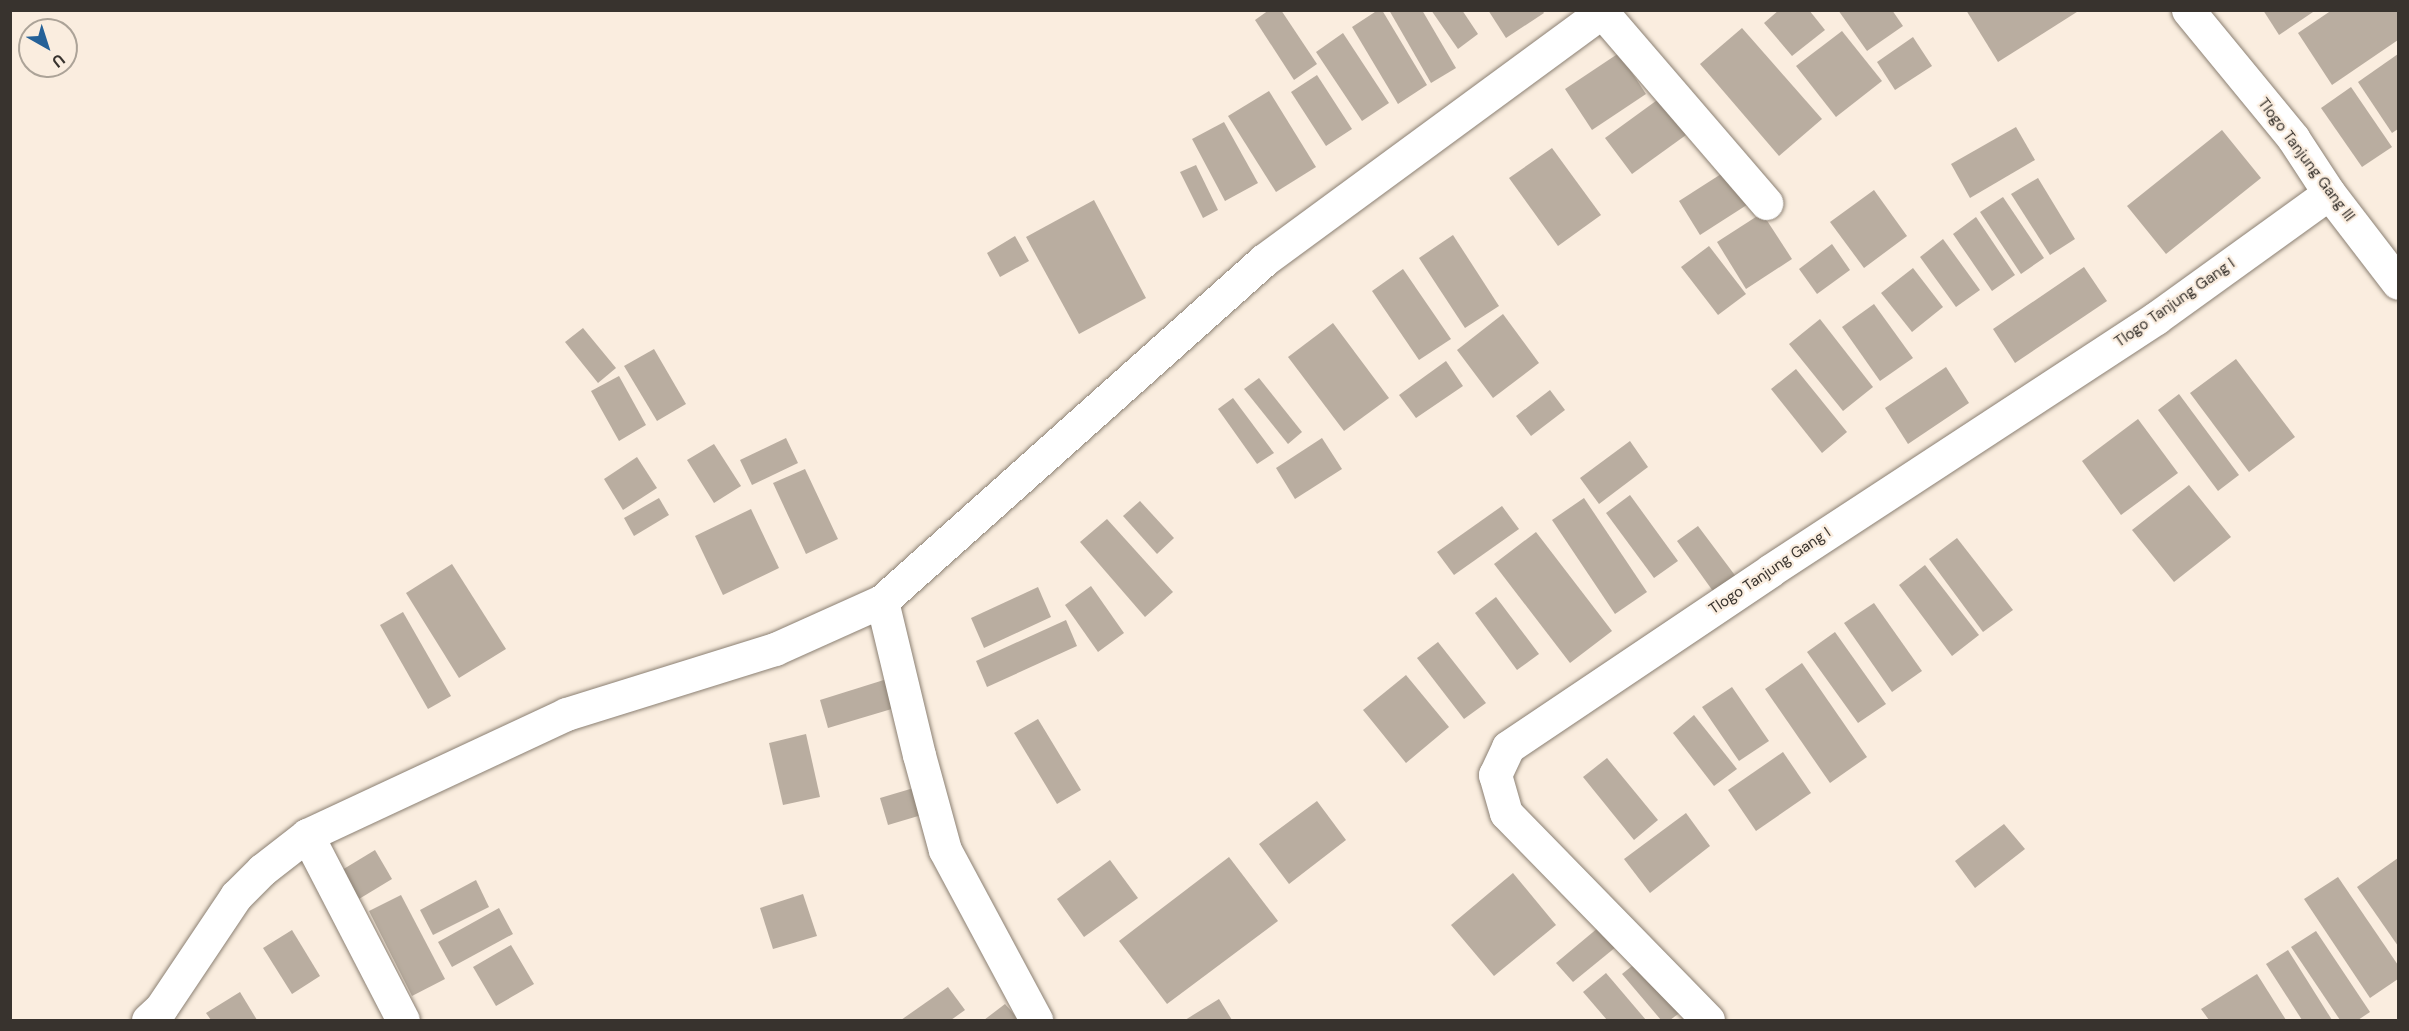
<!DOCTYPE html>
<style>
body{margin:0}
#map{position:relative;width:2409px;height:1031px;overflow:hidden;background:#faeddf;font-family:"DM Sans",sans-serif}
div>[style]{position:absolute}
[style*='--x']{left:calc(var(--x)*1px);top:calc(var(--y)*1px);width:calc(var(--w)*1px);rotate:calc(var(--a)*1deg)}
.building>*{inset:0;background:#b9ada0}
.roads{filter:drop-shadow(0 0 2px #8b8073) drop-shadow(0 0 2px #8b8073)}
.minor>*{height:33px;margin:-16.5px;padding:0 16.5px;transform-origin:16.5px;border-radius:16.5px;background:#fff}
span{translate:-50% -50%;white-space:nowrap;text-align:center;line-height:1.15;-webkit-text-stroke:4.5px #faeddf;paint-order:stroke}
.street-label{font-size:15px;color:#38332e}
.frame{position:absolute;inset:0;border:12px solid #38332e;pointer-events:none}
.north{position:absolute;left:18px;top:18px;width:60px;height:60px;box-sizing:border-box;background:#faeddf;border:2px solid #aca398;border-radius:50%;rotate:141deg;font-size:16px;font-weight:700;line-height:24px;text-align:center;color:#38332e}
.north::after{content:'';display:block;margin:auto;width:21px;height:27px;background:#256198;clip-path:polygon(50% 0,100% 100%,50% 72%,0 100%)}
</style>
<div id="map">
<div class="building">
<i style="clip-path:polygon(1269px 10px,1281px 10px,1317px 64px,1294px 80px,1255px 20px)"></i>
<i style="clip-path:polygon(1378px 10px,1382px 10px,1427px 85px,1398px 104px,1352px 27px)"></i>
<i style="clip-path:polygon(1389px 10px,1422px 10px,1456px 68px,1431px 83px)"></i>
<i style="clip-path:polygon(1431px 10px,1462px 10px,1478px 34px,1458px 49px)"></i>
<i style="clip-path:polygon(1488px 10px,1542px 10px,1544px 13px,1506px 38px)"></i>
<i style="clip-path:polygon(1779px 10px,1809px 10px,1825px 30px,1792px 56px,1764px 23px)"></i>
<i style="clip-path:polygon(1838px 10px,1892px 10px,1903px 26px,1867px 51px)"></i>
<i style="clip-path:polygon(1966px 10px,2080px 10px,1998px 62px)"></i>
<i style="clip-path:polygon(2263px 10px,2316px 10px,2279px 35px)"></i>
<i style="clip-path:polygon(2332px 10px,2398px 10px,2398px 40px,2332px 85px,2298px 33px)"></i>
<i style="clip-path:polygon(1742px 28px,1822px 119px,1779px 156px,1700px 64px)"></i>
<i style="clip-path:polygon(1842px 31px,1882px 81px,1836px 117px,1796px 66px)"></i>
<i style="clip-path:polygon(1343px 33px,1389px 103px,1362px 121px,1316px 52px)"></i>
<i style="clip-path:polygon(1913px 37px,1932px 66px,1895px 90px,1877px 62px)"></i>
<i style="clip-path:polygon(1619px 53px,1646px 94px,1592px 130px,1565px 89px)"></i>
<i style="clip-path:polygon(2398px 54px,2398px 129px,2392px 133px,2358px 82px)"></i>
<i style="clip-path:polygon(1317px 75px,1352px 129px,1326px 146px,1291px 92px)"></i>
<i style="clip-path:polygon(2351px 87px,2392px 147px,2362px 167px,2321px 108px)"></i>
<i style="clip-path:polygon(1269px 91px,1316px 167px,1276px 192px,1228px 116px)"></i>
<i style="clip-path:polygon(1660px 98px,1686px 135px,1632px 174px,1605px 138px)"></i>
<i style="clip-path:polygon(1224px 122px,1258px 183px,1225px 201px,1192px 139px)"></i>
<i style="clip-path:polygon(2016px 127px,2035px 160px,1970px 198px,1951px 164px)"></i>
<i style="clip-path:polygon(2222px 130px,2261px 178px,2166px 254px,2127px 206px)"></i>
<i style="clip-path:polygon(1552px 148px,1601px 215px,1558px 246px,1509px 178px)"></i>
<i style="clip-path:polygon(1196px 165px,1218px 210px,1203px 218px,1180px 172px)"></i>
<i style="clip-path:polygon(1732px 167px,1753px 201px,1700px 235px,1679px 201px)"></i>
<i style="clip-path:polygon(2038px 178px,2075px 239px,2050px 255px,2011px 194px)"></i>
<i style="clip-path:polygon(1874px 190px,1907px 236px,1864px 268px,1830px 222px)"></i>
<i style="clip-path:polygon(2003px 197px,2044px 258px,2021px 274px,1980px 212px)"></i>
<i style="clip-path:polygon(1094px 200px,1146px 298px,1079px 334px,1026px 237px)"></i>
<i style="clip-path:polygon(1762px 213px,1792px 259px,1746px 289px,1717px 242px)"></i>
<i style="clip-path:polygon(1976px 217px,2015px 275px,1992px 291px,1953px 234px)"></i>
<i style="clip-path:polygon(1453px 235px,1499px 306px,1465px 328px,1419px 258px)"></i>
<i style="clip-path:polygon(1015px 236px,1029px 261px,1000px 277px,987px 253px)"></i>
<i style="clip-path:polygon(1943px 239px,1980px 290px,1956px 307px,1920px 257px)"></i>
<i style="clip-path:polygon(1832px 244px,1850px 270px,1817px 294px,1799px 269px)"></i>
<i style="clip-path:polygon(1709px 246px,1746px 294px,1718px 315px,1681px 267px)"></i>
<i style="clip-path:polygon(2084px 267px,2107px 301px,2015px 363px,1993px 329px)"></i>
<i style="clip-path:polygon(1913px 268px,1943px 307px,1912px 332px,1881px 293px)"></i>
<i style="clip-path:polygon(1403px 269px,1451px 339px,1419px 360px,1372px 291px)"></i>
<i style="clip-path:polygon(1874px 304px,1913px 358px,1880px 381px,1842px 327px)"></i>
<i style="clip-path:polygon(1503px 314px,1539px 363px,1493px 398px,1457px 350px)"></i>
<i style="clip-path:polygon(1820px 319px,1873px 387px,1843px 411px,1789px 344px)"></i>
<i style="clip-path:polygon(1333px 323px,1389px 398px,1344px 431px,1288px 357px)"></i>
<i style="clip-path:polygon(583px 328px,616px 368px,598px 383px,565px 342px)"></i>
<i style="clip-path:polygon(654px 349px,686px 404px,657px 421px,624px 366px)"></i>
<i style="clip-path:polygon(2236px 359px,2295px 437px,2249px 472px,2190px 393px)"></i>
<i style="clip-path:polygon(1446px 361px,1463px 386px,1416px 418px,1399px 395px)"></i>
<i style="clip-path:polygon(1946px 367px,1969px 403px,1908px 444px,1885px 408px)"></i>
<i style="clip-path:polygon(1796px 369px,1847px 432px,1822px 453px,1771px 389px)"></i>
<i style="clip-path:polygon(619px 376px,646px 425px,619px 441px,591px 391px)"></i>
<i style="clip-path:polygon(1259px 378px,1302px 432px,1288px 444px,1244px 389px)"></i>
<i style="clip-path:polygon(1550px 390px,1565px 410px,1531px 436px,1516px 416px)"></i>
<i style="clip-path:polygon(2179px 394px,2239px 475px,2218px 491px,2158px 410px)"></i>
<i style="clip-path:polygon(1233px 398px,1274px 453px,1257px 464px,1218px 409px)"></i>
<i style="clip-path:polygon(2138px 419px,2178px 473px,2121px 515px,2082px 461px)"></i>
<i style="clip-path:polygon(786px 438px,798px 463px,752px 485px,740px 460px)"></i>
<i style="clip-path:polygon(1322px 438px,1342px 469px,1295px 499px,1276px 468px)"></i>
<i style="clip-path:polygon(1630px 441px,1648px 467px,1599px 504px,1580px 478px)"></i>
<i style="clip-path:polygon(714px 444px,741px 486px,714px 503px,687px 460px)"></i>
<i style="clip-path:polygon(637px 457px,657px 488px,623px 510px,604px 479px)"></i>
<i style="clip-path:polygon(805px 469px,838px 539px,806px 554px,773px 483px)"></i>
<i style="clip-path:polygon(2189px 485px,2231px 537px,2174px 582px,2132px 530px)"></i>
<i style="clip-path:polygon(1630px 495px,1678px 561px,1654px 578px,1606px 513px)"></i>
<i style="clip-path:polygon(659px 498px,669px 515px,634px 536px,624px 518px)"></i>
<i style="clip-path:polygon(1584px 498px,1647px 592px,1615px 614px,1552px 520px)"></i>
<i style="clip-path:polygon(1140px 501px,1174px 538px,1157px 554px,1123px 516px)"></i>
<i style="clip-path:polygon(1502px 506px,1519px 529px,1454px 575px,1437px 552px)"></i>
<i style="clip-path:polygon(751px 509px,779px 568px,723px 595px,695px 536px)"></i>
<i style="clip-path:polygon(1107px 519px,1173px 592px,1145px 617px,1080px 542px)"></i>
<i style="clip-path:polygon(1698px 526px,1737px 578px,1715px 594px,1677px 541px)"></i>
<i style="clip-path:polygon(1536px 532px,1612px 631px,1570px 663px,1494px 564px)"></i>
<i style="clip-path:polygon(1957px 538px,2013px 610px,1983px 632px,1929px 559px)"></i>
<i style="clip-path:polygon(452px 564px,506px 649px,459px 678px,406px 593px)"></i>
<i style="clip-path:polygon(1925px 565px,1979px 635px,1952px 656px,1899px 585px)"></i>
<i style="clip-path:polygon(1091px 586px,1124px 633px,1098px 652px,1065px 605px)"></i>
<i style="clip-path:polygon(1038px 587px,1051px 617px,984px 648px,971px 618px)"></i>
<i style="clip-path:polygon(1496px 597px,1539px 654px,1517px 670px,1475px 613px)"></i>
<i style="clip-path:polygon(1874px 603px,1922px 671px,1892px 692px,1844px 623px)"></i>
<i style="clip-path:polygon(403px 612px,451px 696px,428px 709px,380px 625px)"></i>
<i style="clip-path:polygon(1066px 620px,1077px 646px,987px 687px,976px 661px)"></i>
<i style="clip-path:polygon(1835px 632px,1886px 704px,1858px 723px,1807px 652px)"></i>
<i style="clip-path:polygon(1438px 642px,1486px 703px,1464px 719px,1417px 658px)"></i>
<i style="clip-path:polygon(1802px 663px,1867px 757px,1830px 783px,1765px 689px)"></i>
<i style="clip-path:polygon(1406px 675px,1449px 727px,1406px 763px,1363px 710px)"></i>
<i style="clip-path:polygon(887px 679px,895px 708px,828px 728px,820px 700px)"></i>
<i style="clip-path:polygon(1732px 687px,1769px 741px,1739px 761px,1702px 707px)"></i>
<i style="clip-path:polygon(1694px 715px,1737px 769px,1714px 786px,1673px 733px)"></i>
<i style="clip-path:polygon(1038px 719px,1081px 790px,1057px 804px,1014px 733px)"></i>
<i style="clip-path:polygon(806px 734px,820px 797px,783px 805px,769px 743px)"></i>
<i style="clip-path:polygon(1783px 752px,1811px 793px,1756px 831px,1728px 790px)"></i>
<i style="clip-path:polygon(1607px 758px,1658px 820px,1634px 840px,1583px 777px)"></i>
<i style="clip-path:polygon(917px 787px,925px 814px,888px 825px,880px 798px)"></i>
<i style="clip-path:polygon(1317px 801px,1346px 840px,1289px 884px,1259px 844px)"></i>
<i style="clip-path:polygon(1686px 813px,1710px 846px,1650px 893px,1624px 859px)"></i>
<i style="clip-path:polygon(2004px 824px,2025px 849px,1975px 888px,1955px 861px)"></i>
<i style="clip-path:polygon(375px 850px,392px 879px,359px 899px,342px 870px)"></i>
<i style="clip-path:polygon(1229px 857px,1278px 921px,1167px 1004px,1119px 941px)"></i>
<i style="clip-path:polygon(2398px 858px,2398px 946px,2357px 887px)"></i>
<i style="clip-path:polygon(1110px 860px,1138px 898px,1084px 937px,1057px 899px)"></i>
<i style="clip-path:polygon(1513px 873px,1556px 925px,1494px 976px,1451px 925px)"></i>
<i style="clip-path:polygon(2338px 877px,2398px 965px,2398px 979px,2370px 998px,2304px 899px)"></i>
<i style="clip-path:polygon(476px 880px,489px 907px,433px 935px,420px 910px)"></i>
<i style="clip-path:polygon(803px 894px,817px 936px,773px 949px,760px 908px)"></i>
<i style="clip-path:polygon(401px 895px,445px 979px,412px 996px,369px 911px)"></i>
<i style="clip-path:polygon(499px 908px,513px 934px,452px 967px,438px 942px)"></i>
<i style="clip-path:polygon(1605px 922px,1622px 942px,1573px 982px,1556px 963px)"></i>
<i style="clip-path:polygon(292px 930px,320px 976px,292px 994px,263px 948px)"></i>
<i style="clip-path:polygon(2316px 931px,2370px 1012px,2358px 1020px,2340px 1020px,2291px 947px)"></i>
<i style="clip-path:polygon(511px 945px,534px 984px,496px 1006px,473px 967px)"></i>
<i style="clip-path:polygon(2288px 950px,2332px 1020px,2302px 1020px,2266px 964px)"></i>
<i style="clip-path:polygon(1642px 958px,1685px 1009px,1670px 1020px,1661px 1020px,1622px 974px)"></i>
<i style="clip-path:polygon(1606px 973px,1646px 1020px,1607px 1020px,1583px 992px)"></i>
<i style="clip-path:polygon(2257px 974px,2286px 1020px,2209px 1020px,2201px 1009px)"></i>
<i style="clip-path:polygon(948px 987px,965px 1010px,951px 1020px,901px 1020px)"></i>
<i style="clip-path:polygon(240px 992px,257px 1020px,211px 1020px,206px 1013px)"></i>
<i style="clip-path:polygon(1219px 999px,1232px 1020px,1185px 1020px)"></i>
<i style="clip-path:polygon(1005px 1004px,1019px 1020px,984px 1020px)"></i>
</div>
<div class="roads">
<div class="minor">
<i style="--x:2188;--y:10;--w:166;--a:50.6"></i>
<i style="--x:2293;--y:138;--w:66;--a:56.8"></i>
<i style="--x:2329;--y:193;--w:113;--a:52.5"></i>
<i style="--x:1602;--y:12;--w:252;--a:49.3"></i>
<i style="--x:882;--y:601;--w:158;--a:76.5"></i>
<i style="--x:919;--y:755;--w:98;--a:74.7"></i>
<i style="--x:945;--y:850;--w:193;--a:61.8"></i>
<i style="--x:307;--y:835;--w:208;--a:62.6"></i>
<i style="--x:148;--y:1020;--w:18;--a:-43"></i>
<i style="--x:161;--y:1008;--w:135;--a:-56.2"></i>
<i style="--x:236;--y:896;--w:37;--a:-45"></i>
<i style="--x:262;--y:870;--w:57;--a:-37.9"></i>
<i style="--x:307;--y:835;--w:286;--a:-25"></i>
<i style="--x:566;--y:714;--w:219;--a:-17.3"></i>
<i style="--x:775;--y:649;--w:117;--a:-24.2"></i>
<i style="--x:882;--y:601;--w:512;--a:-41.75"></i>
<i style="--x:1264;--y:260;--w:422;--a:-36.3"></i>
<i style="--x:1708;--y:1020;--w:289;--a:-134.3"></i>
<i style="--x:1506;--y:813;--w:40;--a:-106"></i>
<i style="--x:1495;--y:775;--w:31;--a:-65"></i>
<i style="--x:1508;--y:747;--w:317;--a:-33.9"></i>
<i style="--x:1771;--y:570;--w:460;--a:-33.2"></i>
<i style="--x:2156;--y:318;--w:213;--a:-35.8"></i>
</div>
</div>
<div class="street-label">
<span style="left:2306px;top:160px;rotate:53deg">Tlogo Tanjung Gang III</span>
<span style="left:2175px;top:303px;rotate:-35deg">Tlogo Tanjung Gang I</span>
<span style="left:1770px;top:571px;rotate:-34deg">Tlogo Tanjung Gang I</span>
</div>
<div class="frame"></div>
<div class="north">U</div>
</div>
